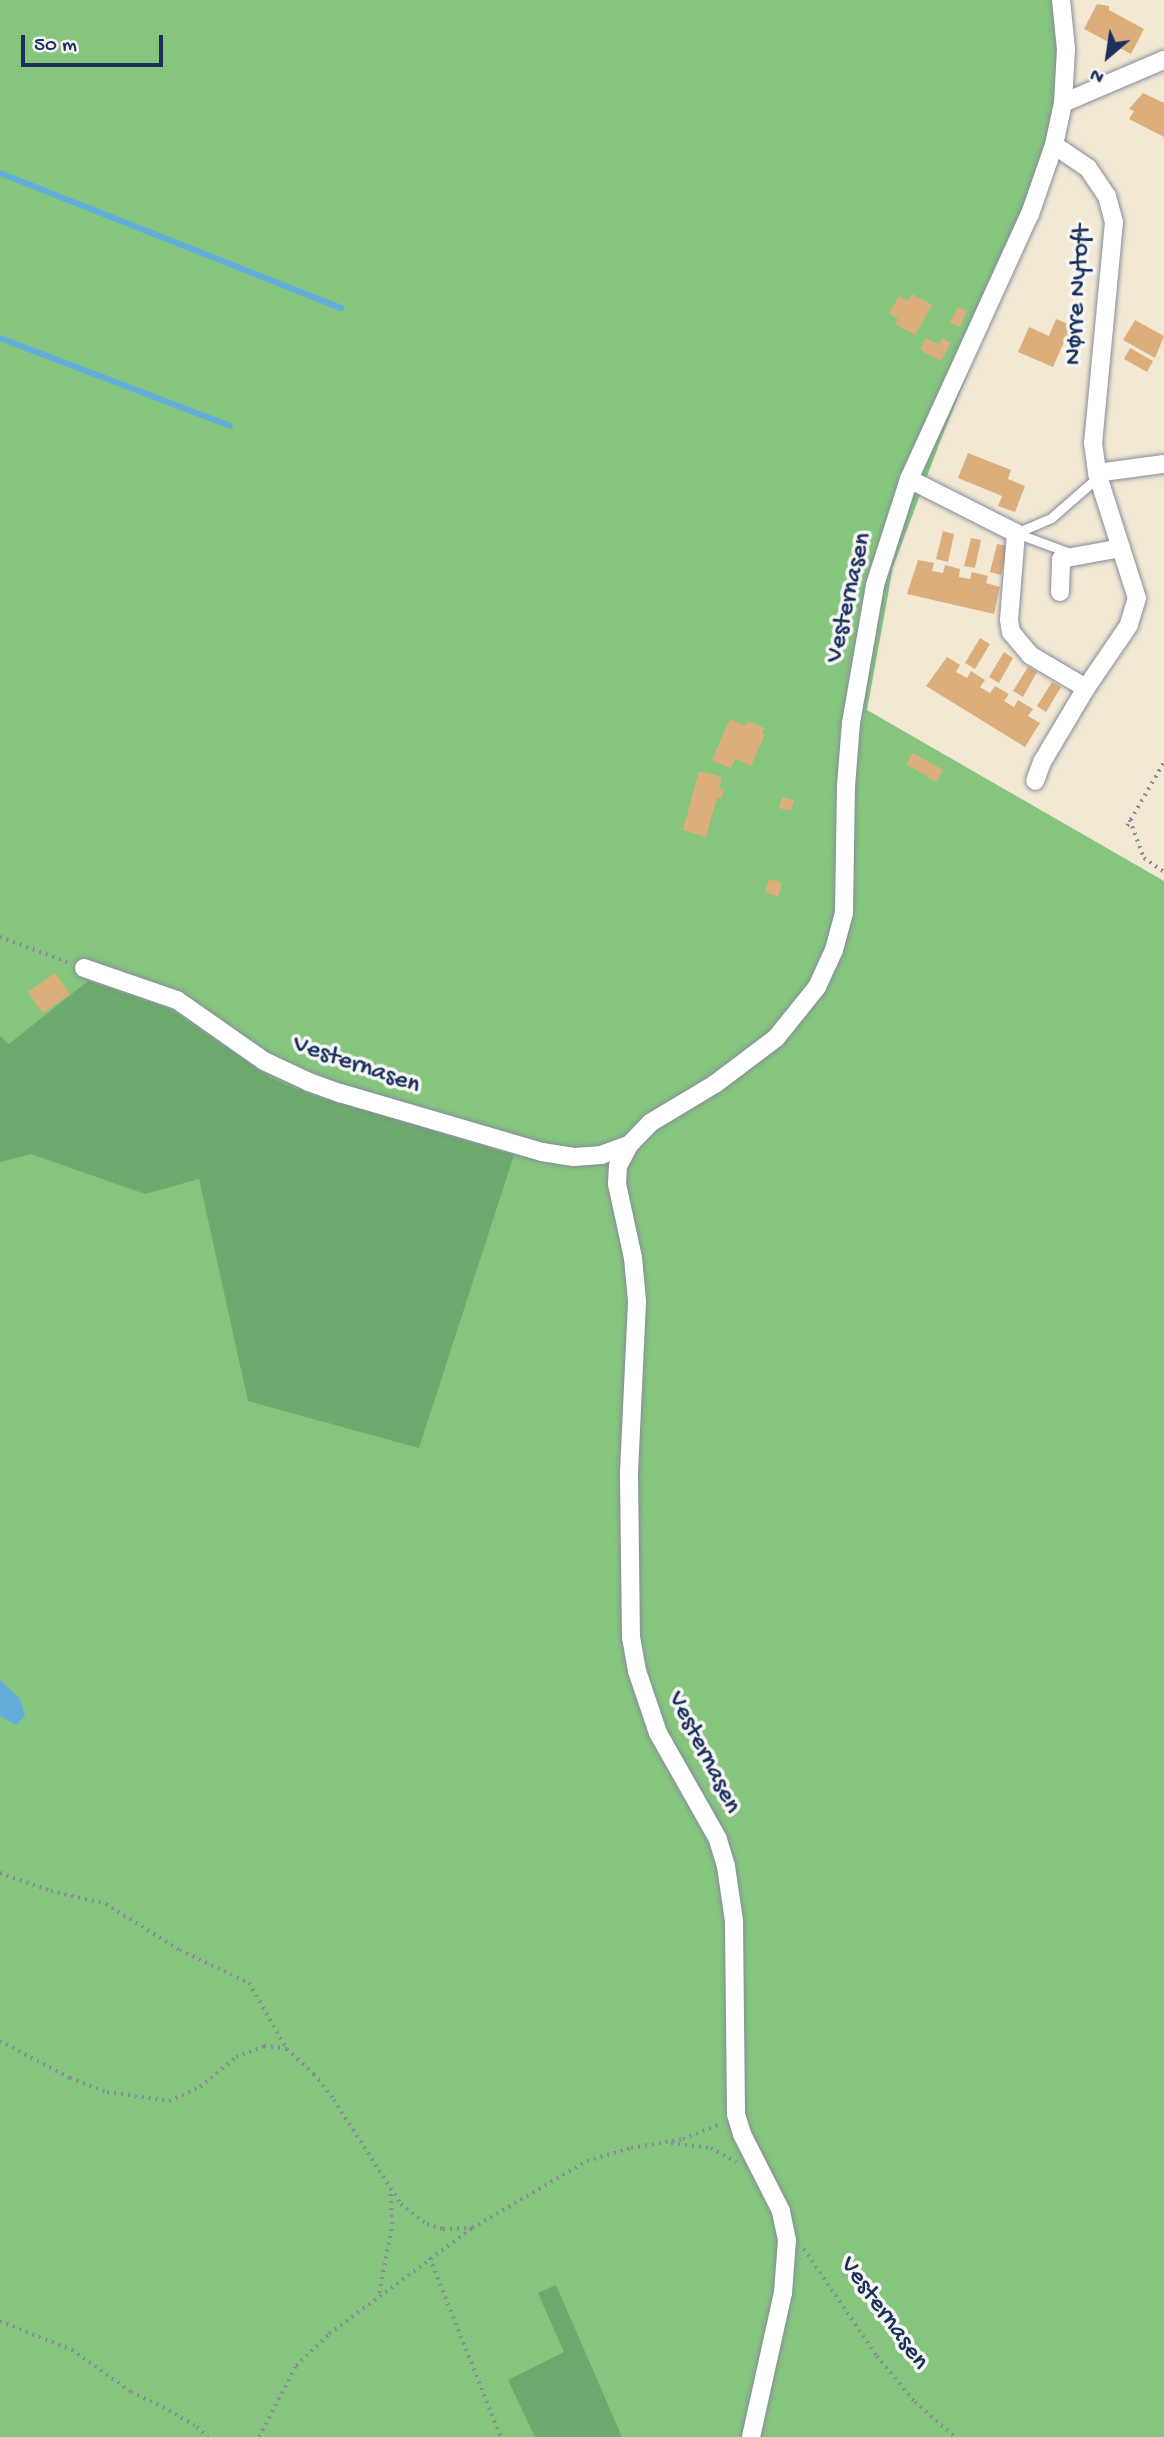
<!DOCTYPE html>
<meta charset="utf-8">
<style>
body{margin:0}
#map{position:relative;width:1164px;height:2437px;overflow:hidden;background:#f2e8d4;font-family:"Gochi Hand",sans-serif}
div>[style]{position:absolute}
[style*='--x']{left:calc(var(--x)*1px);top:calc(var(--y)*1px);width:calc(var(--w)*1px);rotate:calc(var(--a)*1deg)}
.green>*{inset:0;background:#85c57e}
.forest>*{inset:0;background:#6caa6d}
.water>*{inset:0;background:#62adda}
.stream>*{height:6px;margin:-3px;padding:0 3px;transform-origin:3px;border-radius:3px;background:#62adda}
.building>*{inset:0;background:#dcae7b}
.path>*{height:3.5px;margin-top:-1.75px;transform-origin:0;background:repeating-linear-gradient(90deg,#868c99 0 2px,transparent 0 7px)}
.roads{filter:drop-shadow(0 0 2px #868c99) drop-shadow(0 0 2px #868c99)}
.service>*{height:9px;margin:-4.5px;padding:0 4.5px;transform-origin:4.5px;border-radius:4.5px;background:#fff}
.minor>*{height:18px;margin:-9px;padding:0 9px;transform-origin:9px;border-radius:9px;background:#fff}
span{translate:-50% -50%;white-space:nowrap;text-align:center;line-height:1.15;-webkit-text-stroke:7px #f6f6f2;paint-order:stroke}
.street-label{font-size:26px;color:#1b2f5e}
.north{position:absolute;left:1073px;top:21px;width:70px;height:70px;-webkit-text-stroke:5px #f6f6f2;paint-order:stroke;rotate:209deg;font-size:19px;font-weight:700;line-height:28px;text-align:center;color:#1b2f5e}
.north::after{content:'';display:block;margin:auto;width:24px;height:32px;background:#1b2f5e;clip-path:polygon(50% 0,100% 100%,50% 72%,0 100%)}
.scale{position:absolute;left:21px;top:35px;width:142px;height:32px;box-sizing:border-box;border:4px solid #1b2f5e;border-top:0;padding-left:9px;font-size:21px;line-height:24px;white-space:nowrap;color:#1b2f5e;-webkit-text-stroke:5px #f6f6f2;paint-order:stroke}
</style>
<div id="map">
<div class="green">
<i style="clip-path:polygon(0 0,1065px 0,1064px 138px,941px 439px,893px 567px,867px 710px,1164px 881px,1164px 2437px,0 2437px)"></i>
</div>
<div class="forest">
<i style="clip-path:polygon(88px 981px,170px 1009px,271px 1078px,312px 1095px,514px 1155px,419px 1448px,248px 1401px,199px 1179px,145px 1194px,31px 1154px,0 1162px,0 1036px,9px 1044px)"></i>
<i style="clip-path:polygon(556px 2285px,622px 2437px,535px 2437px,508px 2380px,564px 2352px,538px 2293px)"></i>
</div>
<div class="water">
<i style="clip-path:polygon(0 1680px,20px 1699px,25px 1716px,16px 1725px,0 1716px)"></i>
</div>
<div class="stream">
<i style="--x:0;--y:173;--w:367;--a:21.6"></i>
<i style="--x:0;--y:338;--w:246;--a:20.9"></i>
</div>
<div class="building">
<i style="clip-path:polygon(1097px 4px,1109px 6px,1109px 10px,1144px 29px,1131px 54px,1084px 29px)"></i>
<i style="clip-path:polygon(1143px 93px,1164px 103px,1164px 137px,1129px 119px,1134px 111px,1129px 109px)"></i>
<i style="clip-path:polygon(912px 294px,932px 305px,915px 335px,895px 324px,898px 319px,889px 314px,899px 296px,908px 301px)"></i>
<i style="clip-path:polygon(958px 307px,967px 311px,960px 327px,950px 322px)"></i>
<i style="clip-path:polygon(1056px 319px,1081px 329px,1073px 346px,1064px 342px,1053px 367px,1018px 352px,1029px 327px,1049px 336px)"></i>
<i style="clip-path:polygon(1135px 320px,1164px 336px,1155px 358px,1123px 340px)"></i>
<i style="clip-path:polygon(926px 338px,939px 345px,942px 338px,951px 343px,941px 361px,920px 350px)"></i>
<i style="clip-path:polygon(1130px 348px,1153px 361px,1147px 372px,1124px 359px)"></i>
<i style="clip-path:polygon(968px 453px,1011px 470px,1008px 479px,1025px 486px,1015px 512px,998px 506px,1002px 496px,958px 478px)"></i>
<i style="clip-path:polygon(943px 531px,954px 534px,948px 562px,936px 559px)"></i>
<i style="clip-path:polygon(971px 538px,981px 540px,975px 568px,964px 566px)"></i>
<i style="clip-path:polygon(997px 544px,1008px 546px,1001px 575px,990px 572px)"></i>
<i style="clip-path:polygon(918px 560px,934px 563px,932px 571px,943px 573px,945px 565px,960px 569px,959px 577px,970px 579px,972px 572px,988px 576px,986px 583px,1000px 587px,994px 614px,907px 594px)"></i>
<i style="clip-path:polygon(980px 638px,990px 644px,975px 669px,965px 663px)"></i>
<i style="clip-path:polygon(1004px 652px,1013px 658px,999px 683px,989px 677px)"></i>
<i style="clip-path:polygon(947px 657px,960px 665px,956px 672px,967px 678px,971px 671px,985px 680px,980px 687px,990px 693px,995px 686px,1009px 694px,1004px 701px,1014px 707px,1018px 700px,1033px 709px,1028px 716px,1040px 723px,1025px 747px,926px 686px)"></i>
<i style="clip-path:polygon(1028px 667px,1037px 672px,1023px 697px,1013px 691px)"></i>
<i style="clip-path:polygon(1052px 682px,1061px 687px,1046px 712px,1037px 706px)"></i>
<i style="clip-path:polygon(730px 719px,746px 726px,748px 721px,764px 728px,762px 733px,765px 734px,751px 766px,735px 759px,731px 768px,712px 760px)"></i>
<i style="clip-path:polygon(913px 753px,943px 770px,936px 782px,906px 764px)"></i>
<i style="clip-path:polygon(699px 771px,722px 777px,719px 788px,724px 790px,721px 799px,717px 798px,706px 837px,683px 830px)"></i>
<i style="clip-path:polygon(782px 797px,794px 800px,791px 811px,779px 808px)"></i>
<i style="clip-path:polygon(769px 879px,782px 883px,778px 897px,765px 892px)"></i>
<i style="clip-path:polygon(55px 973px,70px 994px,43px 1013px,28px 992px)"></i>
</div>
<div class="path">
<i style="--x:1130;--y:820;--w:40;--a:69.8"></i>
<i style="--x:1144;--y:858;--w:24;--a:35"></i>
<i style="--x:1127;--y:826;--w:74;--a:-60"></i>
<i style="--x:0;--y:937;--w:72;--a:20.5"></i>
<i style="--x:0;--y:1873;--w:54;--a:19.4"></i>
<i style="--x:51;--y:1891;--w:57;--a:13.3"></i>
<i style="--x:106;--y:1904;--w:87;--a:31.9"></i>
<i style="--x:180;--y:1950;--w:76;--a:25.6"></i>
<i style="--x:249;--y:1983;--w:76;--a:60.1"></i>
<i style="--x:287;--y:2049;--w:37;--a:43"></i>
<i style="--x:314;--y:2074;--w:33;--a:52"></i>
<i style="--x:334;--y:2100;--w:124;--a:57.2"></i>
<i style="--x:401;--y:2204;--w:33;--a:38"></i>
<i style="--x:427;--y:2224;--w:17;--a:17"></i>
<i style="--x:443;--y:2229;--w:29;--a:-2"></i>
<i style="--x:0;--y:2041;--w:79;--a:27.9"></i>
<i style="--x:70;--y:2078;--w:40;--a:21"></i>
<i style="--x:107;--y:2092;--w:63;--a:8.3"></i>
<i style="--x:169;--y:2101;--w:34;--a:-24"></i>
<i style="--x:200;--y:2087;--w:47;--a:-39.8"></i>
<i style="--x:236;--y:2057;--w:30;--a:-21"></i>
<i style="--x:264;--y:2046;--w:23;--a:7"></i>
<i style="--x:671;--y:2143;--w:40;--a:7.1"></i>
<i style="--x:711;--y:2148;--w:29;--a:29"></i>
<i style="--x:804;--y:2249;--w:130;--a:55.7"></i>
<i style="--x:877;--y:2356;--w:60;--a:50.4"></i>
<i style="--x:915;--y:2402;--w:53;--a:41.2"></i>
<i style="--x:430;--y:2258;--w:193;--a:68.4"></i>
<i style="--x:379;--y:2293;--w:70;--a:-79.3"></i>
<i style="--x:392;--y:2224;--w:34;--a:-93"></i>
<i style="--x:0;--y:2321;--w:78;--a:21.9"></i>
<i style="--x:72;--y:2350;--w:72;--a:35.4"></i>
<i style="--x:131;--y:2392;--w:35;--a:25"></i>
<i style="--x:163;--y:2407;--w:39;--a:30"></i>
<i style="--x:197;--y:2427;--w:15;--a:42"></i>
<i style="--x:259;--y:2437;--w:80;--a:-62.5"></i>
<i style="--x:296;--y:2366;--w:46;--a:-44.1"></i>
<i style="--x:329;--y:2334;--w:178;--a:-36.5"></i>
<i style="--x:472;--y:2228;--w:133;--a:-30.2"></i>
<i style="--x:587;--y:2161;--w:46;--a:-16.5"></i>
<i style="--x:631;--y:2148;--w:53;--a:-9.8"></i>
<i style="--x:683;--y:2139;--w:42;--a:-22.3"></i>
</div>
<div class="roads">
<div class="service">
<i style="--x:1016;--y:533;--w:38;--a:-23"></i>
<i style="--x:1051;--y:518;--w:62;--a:-41.1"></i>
<i style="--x:1016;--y:533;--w:58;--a:20.3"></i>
</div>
<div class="minor">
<i style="--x:1063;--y:103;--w:110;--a:-23.1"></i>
<i style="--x:1054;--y:145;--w:41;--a:34.1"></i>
<i style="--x:1088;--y:168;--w:34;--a:56"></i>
<i style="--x:1107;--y:196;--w:27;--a:75"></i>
<i style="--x:1114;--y:222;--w:222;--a:95.4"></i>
<i style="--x:1093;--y:443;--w:30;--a:82"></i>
<i style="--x:1097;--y:473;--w:131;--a:72.3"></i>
<i style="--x:1137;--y:598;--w:28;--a:107"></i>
<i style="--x:1129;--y:625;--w:76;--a:124.3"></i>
<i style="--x:1097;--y:473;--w:68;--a:-7.7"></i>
<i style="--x:909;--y:479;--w:120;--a:26.8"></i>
<i style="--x:1016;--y:533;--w:87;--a:94.6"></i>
<i style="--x:1009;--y:620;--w:12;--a:81"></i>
<i style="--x:1011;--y:632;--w:30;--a:50"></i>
<i style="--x:1030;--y:655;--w:65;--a:30.5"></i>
<i style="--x:1086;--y:688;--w:86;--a:120.7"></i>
<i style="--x:1042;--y:762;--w:20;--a:110"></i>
<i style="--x:1060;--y:592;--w:33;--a:-88"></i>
<i style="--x:1061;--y:559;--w:61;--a:-10.4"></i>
<i style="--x:84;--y:968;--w:98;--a:19"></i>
<i style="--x:177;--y:1000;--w:106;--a:35"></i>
<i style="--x:264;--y:1061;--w:50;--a:25"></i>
<i style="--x:309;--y:1082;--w:33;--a:20"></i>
<i style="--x:340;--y:1093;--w:210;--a:16.3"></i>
<i style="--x:542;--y:1152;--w:32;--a:9"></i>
<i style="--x:574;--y:1157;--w:27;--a:-4"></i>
<i style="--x:601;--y:1155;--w:30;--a:-20"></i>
<i style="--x:751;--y:2437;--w:148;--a:-77.5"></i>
<i style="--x:783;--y:2293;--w:53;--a:-85.7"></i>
<i style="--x:787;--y:2240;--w:30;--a:-102"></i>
<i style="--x:781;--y:2211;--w:86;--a:-116.9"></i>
<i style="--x:742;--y:2134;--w:21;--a:-107"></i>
<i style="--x:736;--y:2114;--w:193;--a:-90.6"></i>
<i style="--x:734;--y:1921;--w:56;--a:-98.3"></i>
<i style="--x:726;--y:1866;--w:28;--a:-107"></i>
<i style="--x:718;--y:1839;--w:122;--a:-119.5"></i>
<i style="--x:658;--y:1733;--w:65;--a:-108.7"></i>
<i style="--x:637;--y:1671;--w:34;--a:-100"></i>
<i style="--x:631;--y:1638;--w:166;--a:-90.7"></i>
<i style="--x:629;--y:1472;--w:171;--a:-87.3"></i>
<i style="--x:637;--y:1301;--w:43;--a:-95.3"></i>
<i style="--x:633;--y:1258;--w:76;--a:-102.2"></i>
<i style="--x:617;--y:1184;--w:18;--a:-87"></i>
<i style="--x:618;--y:1166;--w:24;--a:-62"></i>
<i style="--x:629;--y:1145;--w:30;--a:-46"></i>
<i style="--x:650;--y:1123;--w:76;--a:-31"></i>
<i style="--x:715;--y:1084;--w:76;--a:-37"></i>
<i style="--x:776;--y:1038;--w:65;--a:-51.2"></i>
<i style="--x:817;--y:987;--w:41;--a:-65.3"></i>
<i style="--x:834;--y:950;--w:39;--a:-75"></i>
<i style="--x:844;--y:912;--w:126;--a:-89.1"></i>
<i style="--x:846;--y:786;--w:63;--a:-85.5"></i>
<i style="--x:851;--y:723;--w:140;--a:-80.1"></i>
<i style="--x:875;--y:585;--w:111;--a:-72.2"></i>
<i style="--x:909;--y:479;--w:291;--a:-65.5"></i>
<i style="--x:1030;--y:214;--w:73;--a:-70.8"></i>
<i style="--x:1054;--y:145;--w:43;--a:-77.9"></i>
<i style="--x:1063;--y:103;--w:54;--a:-86.8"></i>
<i style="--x:1066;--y:49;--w:49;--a:-95.8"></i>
</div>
</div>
<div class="street-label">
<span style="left:1079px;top:295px;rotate:-86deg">Nørre Nytoft</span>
<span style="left:850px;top:598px;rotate:-77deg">Vesternasen</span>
<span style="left:356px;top:1066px;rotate:19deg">Vesternasen</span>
<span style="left:703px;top:1753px;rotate:63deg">Vesternasen</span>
<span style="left:883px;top:2314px;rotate:54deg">Vesternasen</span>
</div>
<div class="north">N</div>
<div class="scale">50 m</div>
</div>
